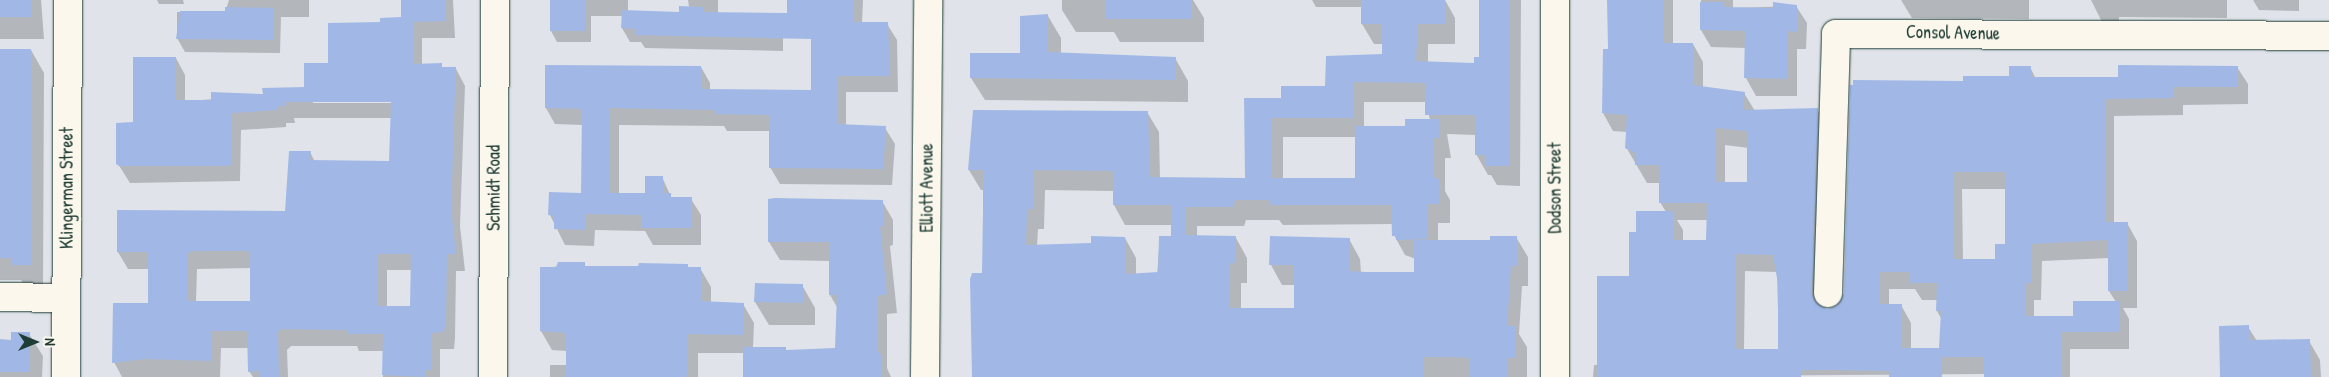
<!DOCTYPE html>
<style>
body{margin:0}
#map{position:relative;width:2329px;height:377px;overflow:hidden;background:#e0e4ea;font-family:"Patrick Hand",sans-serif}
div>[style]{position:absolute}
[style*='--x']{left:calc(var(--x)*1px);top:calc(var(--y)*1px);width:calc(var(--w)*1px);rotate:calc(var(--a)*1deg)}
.shadow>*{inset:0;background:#0003}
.building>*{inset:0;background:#a1b8e6}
.roads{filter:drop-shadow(0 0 1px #1f3d34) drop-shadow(0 0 1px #1f3d34)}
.minor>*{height:28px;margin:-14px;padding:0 14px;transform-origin:14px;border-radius:14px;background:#fbf7ec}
span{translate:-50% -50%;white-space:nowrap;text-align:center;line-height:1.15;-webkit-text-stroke:4.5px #fbf7ec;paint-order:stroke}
.street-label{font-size:18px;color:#1f3d34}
.north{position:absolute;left:10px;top:317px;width:50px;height:50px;-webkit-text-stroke:4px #fbf7ec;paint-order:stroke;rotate:90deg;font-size:14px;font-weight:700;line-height:20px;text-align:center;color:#1f3d34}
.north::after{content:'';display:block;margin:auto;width:18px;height:22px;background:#1f3d34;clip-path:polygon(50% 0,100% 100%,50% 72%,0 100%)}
</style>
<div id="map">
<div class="shadow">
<i style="clip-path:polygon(0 0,41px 0,44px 39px,0 39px)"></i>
<i style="clip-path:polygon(157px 0,183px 0,184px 4px,159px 4px)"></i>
<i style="clip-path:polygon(229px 0,309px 0,309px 17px,281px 17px,280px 53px,185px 52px,177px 38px,177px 12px,225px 13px)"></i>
<i style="clip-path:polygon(evenodd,402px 0,453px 0,455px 38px,422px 38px,422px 65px,456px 69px,465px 86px,460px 226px,465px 271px,456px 271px,455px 338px,454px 349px,440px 349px,440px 377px,383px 377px,384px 351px,359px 351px,357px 346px,291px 346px,287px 350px,288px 377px,253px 377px,249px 371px,249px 348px,221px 348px,220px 377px,122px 377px,114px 362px,149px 304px,149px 269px,128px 269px,118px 252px,118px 211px,286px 212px,310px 152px,315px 162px,390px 163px,392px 118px,294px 118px,295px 123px,286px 123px,286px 127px,241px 130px,240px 181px,130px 183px,118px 164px,134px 123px,176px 58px,185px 75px,185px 101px,264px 96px,305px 88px,381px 23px,403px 18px,402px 0,313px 100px,398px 101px,398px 103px,313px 103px,313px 100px,402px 0,252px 268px,252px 302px,196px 302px,197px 269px,252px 268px,402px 0,387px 270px,412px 270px,411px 307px,387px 307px,387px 270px)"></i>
<i style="clip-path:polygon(585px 0,628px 0,628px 12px,680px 13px,689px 7px,688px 0,718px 0,718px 14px,783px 28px,783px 51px,645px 48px,641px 42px,630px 42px,622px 28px,623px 16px,591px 16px,591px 42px,557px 42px,551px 31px)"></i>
<i style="clip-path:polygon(812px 0,863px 0,862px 23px,887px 24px,897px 40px,898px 92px,846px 92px,846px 126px,885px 128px,895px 144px,892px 185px,780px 184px,770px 167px,770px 131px,727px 131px,724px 126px,619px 125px,619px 194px,646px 194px,662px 177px,672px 199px,691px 199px,701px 215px,701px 245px,653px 245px,645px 231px,595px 230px,594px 246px,565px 245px,550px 215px,583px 195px,583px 125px,555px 124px,546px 108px,701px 67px,710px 83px,710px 91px,813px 92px)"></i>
<i style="clip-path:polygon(1062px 0,1193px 0,1204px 18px,1204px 42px,1120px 42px,1114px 32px,1076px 32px,1062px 10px)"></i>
<i style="clip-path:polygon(evenodd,1312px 0,1445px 0,1455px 18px,1455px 44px,1428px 44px,1428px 62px,1475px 64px,1480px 59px,1480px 0,1521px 0,1520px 186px,1497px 185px,1491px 175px,1488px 175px,1476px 154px,1476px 135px,1447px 134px,1451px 158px,1445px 158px,1445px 191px,1450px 200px,1450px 223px,1438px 223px,1438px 241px,1491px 241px,1516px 237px,1528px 257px,1528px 286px,1522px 286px,1519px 334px,1527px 347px,1527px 377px,973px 377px,983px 275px,984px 190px,981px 190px,969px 170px,1147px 112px,1159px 132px,1160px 179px,1247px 179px,1245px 99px,1282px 99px,1327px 88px,1383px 56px,1383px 44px,1374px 44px,1362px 24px,1362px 7px,1316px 7px,1312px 0,1364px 102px,1426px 102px,1430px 120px,1407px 127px,1364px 127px,1364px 102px,1312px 0,1283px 137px,1356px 137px,1356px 180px,1283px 179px,1283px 137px,1312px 0,1045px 190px,1114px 191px,1114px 205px,1125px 225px,1172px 225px,1172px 237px,1160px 237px,1157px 276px,1136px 276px,1136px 258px,1125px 238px,1092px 244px,1037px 246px,1038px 229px,1044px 229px,1045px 190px,1312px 0,1246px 220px,1279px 220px,1283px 225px,1393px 224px,1394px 235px,1405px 255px,1416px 259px,1416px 273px,1361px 273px,1360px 259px,1349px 239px,1271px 265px,1282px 285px,1295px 285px,1296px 309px,1241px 309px,1241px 283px,1247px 283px,1247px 258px,1236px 238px,1197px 236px,1197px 226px,1244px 226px,1246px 220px)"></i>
<i style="clip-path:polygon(evenodd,1608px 0,1673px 0,1673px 44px,1693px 44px,1703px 62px,1703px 88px,1744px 93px,1755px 111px,1817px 109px,1828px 127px,1822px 307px,1827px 310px,1837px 308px,1965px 82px,2010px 77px,2030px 67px,2036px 79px,2119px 78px,2237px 67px,2248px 84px,2248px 104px,2183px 105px,2183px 115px,2114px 116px,2114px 223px,2127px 223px,2137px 241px,2137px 308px,2123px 308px,2129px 319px,2129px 349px,2070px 349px,2070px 377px,1985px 377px,1985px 374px,1593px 377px,1594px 365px,1599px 365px,1630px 277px,1637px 234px,1666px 212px,1660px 202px,1660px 183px,1647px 183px,1626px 147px,1627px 132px,1613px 131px,1603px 113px,1609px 50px,1608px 0,1725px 145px,1749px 148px,1749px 183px,1725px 183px,1725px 145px,1608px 0,1962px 189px,2006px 189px,2006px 245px,1996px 260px,1963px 260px,1962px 189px,1608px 0,1677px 220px,1708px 220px,1708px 241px,1683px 241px,1683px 230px,1677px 220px,1608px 0,2109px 258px,2109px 291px,2116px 302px,2075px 317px,2034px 317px,2034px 300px,2041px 300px,2042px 261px,2109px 258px,1608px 0,1745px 271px,1777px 272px,1779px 350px,1744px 350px,1745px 271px,1608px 0,1889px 289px,1915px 289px,1922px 300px,1937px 300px,1937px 311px,1942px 320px,1940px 350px,1911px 350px,1911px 323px,1901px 305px,1889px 305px,1889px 289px)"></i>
<i style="clip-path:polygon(1701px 0,1733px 0,1733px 8px,1796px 6px,1807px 23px,1806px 49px,1797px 49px,1797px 96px,1756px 96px,1746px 78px,1746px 48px,1711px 47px,1701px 30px)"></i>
<i style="clip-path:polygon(1901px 0,2029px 0,2029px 19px,1912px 18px)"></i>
<i style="clip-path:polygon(2091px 0,2227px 0,2227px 18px,2119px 17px,2119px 22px,2102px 22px)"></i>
<i style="clip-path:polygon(2253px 0,2299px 0,2299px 11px,2259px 10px)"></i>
<i style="clip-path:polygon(1048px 16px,1061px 38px,1061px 54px,1175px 58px,1188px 81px,1188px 102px,985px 100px,971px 78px,1022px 54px)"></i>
<i style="clip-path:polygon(0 50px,31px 50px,44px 73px,43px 287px,25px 287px,21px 280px,0 280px)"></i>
<i style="clip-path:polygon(882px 201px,893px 220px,893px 245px,890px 246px,897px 313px,887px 314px,887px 368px,891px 377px,744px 377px,744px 353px,698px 353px,698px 377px,550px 377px,550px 365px,567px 365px,567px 351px,552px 350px,541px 331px,542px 268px,584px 264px,587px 268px,687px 265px,689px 268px,700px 268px,711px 287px,711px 303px,743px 304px,754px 323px,753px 348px,785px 348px,787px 352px,836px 349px,837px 307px,830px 295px,830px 261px,780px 260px,769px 242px)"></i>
<i style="clip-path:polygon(802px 285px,815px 308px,815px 325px,769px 325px,755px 302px)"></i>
<i style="clip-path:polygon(2248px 327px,2257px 341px,2309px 341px,2320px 360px,2321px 377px,2221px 377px)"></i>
<i style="clip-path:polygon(29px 334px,43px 356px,42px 377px,0 377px,0 341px,12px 341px)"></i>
</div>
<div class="building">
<i style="clip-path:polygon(0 0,32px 0,32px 17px,0 17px)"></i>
<i style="clip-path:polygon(evenodd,401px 0,446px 0,446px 21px,413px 22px,413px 64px,442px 63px,442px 67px,456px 67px,451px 208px,456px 254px,447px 254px,446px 320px,444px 332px,431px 333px,431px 370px,426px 370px,425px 377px,382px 375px,383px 334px,348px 334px,348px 330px,281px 329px,278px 332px,279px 377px,259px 377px,259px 371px,248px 372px,247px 331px,212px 331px,211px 361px,145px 359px,112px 363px,113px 303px,148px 303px,148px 252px,117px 252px,117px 210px,285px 211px,289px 151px,311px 151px,310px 160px,389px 161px,391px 102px,285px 102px,286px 106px,277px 106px,277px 110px,232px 113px,231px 165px,227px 166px,119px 166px,116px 164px,116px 123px,133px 122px,133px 57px,176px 57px,176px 100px,211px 100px,211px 92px,263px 94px,262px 88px,304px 87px,304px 63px,328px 63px,328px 23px,380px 22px,380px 18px,401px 17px,401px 0,194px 251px,250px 251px,250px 301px,187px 301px,188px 253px,194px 251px,401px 0,378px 254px,411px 254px,410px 306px,378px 306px,378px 254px)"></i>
<i style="clip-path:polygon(550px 0,586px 0,585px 31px,550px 31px)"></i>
<i style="clip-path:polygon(787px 0,854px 0,853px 22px,888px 22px,890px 76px,837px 76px,837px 124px,886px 126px,883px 169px,769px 168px,769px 115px,716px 114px,716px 110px,610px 108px,610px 193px,645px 193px,645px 176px,663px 176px,663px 193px,671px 193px,671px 197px,692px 197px,692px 228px,642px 228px,642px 215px,586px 214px,585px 230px,554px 229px,554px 216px,548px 215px,549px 192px,581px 193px,582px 109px,545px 108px,545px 65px,701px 66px,701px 89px,811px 90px,811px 39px,636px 35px,636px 29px,621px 28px,622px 10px,679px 12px,679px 6px,703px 7px,703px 12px,787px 13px)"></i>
<i style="clip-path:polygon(1105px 0,1191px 0,1191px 19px,1105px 19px)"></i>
<i style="clip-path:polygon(evenodd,1361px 0,1445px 0,1445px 24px,1418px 24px,1416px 61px,1474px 63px,1474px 57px,1479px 57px,1479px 0,1510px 0,1509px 166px,1485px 166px,1485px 155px,1475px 155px,1475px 115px,1425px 115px,1425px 83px,1353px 82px,1353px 118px,1272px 118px,1272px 178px,1355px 178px,1355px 126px,1405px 126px,1405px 119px,1439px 119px,1440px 138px,1434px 138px,1434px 177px,1439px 179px,1439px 204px,1427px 204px,1427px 239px,1396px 240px,1396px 236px,1392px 236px,1391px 205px,1270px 205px,1270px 200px,1235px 200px,1233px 207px,1186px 207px,1186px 235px,1236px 236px,1236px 263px,1230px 263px,1230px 308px,1294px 308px,1294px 265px,1269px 265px,1270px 236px,1350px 238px,1350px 271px,1366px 272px,1414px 272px,1414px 240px,1490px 240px,1490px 236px,1517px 236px,1517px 266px,1511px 266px,1507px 326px,1516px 326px,1516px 358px,1507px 358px,1508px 377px,1470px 377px,1469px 358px,1450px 357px,1423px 357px,1423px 377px,972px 377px,970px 279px,972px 273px,982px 273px,983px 209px,983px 170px,968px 170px,973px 110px,1148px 111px,1150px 177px,1245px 178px,1244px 98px,1281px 98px,1281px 86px,1325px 86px,1326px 56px,1382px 54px,1382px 24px,1361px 24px,1361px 0,1034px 170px,1113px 171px,1113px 205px,1171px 205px,1171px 236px,1159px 236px,1158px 272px,1125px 274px,1125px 237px,1091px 236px,1091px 243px,1026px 245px,1027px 209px,1033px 209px,1034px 170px)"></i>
<i style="clip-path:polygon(evenodd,1607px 0,1664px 0,1664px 43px,1693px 43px,1693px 85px,1745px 92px,1743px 110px,1818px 108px,1812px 293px,1815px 301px,1827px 309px,1836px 306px,1844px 293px,1850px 85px,1853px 85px,1853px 80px,1963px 81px,1963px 76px,2009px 76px,2009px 66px,2031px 66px,2031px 77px,2118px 77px,2118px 65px,2238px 66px,2238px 87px,2174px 87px,2174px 98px,2105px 99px,2105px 222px,2128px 222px,2127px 291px,2108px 291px,2108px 240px,2032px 244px,2032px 283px,2025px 283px,2025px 316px,2073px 316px,2073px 301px,2120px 301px,2120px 332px,2061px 332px,2061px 377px,1984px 377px,1984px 357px,1941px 357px,1942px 377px,1889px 377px,1889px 371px,1833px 370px,1801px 370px,1801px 377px,1597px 377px,1597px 276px,1629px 276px,1629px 232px,1636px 232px,1636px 211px,1673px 211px,1673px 240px,1706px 240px,1707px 203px,1659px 203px,1659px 165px,1635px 165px,1635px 153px,1625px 148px,1627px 115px,1602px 113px,1603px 49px,1608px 49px,1607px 0,1716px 128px,1747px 131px,1747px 182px,1716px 182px,1716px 128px,1607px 0,1953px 172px,2005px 172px,2005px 244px,1995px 244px,1995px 259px,1953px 259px,1953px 172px,1607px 0,1735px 254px,1773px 255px,1778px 284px,1778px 349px,1735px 349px,1735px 254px,1607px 0,1880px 272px,1910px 272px,1910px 283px,1937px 283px,1936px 311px,1941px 311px,1939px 348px,1902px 348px,1902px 304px,1879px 304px,1880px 272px)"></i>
<i style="clip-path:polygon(1700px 2px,1724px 2px,1724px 7px,1773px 8px,1773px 2px,1797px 5px,1797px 32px,1788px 31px,1787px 79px,1744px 78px,1745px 31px,1700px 30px)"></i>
<i style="clip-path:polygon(225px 7px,274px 8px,273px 40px,176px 39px,180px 11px,225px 11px)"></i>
<i style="clip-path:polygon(1048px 14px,1048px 52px,1176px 57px,1175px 80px,970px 78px,970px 53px,1020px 53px,1020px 16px)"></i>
<i style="clip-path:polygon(0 49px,31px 49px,31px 265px,11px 265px,11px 258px,0 258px)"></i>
<i style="clip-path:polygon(775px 198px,883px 200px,883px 226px,880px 227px,887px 294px,877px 296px,877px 351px,881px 355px,881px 377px,743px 377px,743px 347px,786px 347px,786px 350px,835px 348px,837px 295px,829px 295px,829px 242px,768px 242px,768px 199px)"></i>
<i style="clip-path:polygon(558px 262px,585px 262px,585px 266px,638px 266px,639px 263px,688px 264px,688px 267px,701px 267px,701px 301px,744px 303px,743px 335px,688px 334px,687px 375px,684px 377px,566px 377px,566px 333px,540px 331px,540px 267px,556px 267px)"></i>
<i style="clip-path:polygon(755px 283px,803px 284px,803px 303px,754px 302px)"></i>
<i style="clip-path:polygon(2249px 325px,2249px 340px,2310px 339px,2311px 377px,2220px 377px,2219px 326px)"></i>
<i style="clip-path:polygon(11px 332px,30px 332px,30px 372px,0 372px,0 339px,11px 340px)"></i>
</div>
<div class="roads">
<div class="minor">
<i style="--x:1555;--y:0;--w:377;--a:90"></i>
<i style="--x:1828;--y:293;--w:259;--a:-88.2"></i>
<i style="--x:1836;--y:34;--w:493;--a:0.2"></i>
<i style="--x:0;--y:297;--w:66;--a:0.9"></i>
<i style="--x:66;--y:377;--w:377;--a:-89.7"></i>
<i style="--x:493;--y:377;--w:377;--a:-89.7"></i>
<i style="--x:925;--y:377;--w:377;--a:-89.5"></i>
</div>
</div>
<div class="street-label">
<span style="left:1953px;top:33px;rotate:1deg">Consol Avenue</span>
<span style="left:67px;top:188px;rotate:-90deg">Klingerman Street</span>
<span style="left:494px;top:188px;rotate:-90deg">Schmidt Road</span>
<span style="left:927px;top:188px;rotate:-90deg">Elliott Avenue</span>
<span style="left:1555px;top:188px;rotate:-90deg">Dodson Street</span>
</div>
<div class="north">N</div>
</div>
